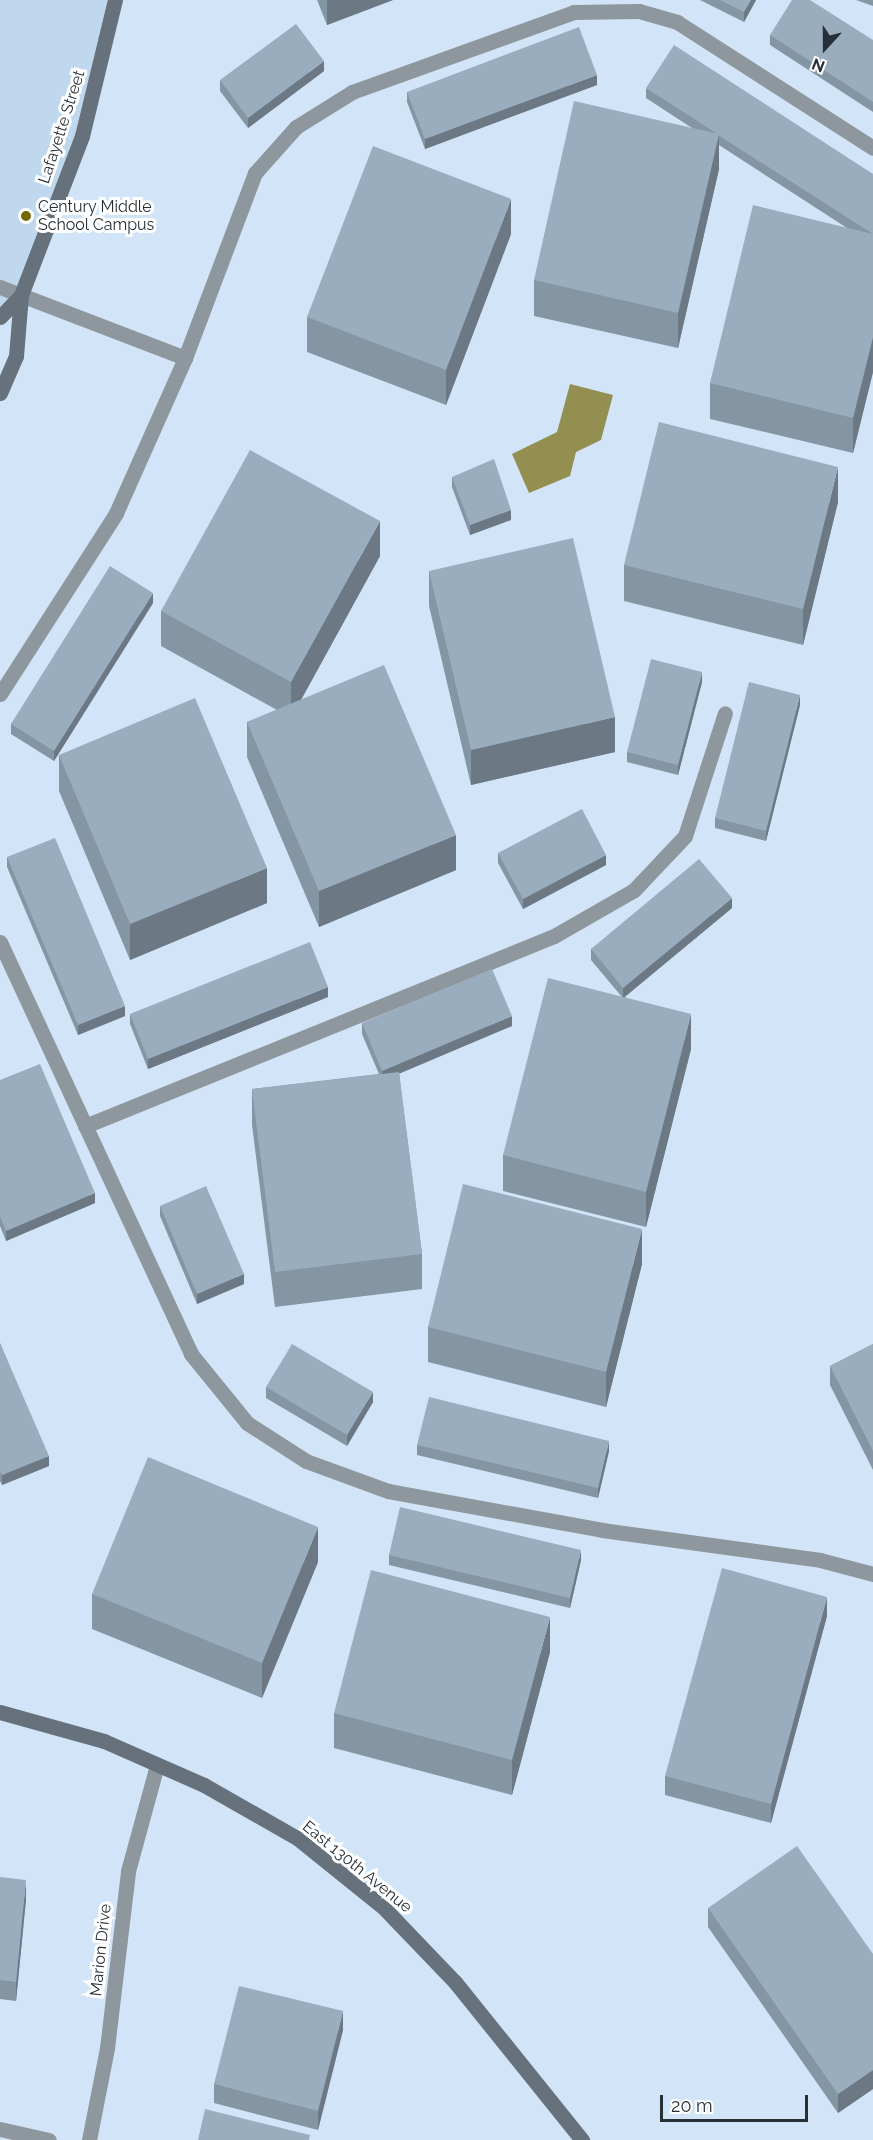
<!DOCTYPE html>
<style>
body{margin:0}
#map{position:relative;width:873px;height:2140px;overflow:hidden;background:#d2e5f8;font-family:Raleway,sans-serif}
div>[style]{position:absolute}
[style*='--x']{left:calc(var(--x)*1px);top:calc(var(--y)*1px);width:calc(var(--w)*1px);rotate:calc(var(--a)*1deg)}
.built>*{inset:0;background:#bfd8ee}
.water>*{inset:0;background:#938f50}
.lane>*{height:15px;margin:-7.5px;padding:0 7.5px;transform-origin:7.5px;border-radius:7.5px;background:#8e969e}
.street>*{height:15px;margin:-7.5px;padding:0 7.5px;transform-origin:7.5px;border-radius:7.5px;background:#8e969e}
.secondary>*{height:15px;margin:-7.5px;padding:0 7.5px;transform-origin:7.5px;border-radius:7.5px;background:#66717c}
.wall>*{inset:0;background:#8495a3}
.shaded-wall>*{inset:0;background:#6c7985}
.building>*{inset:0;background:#9aadbe}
.dots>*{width:16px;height:16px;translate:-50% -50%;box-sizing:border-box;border:3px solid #fff;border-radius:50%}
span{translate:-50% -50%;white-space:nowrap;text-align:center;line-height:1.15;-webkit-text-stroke:6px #fff;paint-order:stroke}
.street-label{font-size:16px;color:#282f36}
.poi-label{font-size:16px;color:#282f36}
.left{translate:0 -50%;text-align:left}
.north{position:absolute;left:795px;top:18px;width:60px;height:60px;-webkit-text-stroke:4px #fff;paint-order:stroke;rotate:201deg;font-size:16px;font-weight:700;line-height:24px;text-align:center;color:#282f36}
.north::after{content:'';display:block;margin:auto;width:21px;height:27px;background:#282f36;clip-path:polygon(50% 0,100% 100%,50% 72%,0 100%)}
.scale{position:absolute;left:660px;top:2095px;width:148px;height:27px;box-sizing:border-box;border:3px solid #282f36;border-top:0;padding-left:8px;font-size:18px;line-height:21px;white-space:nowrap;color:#282f36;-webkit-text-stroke:4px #fff;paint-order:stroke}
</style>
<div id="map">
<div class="built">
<i style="clip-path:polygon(0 0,115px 0,96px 88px,21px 295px,0 317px)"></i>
</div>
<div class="water">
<i style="clip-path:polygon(570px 384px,613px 395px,601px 440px,576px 452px,570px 476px,529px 493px,512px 454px,557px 432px)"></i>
</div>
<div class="lane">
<i style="--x:0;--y:287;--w:22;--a:21"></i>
</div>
<div class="street">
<i style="--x:21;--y:295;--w:176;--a:21"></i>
<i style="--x:0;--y:694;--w:215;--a:-57.3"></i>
<i style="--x:116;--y:513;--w:170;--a:-66"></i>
<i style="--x:185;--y:358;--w:198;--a:-69.3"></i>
<i style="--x:255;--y:173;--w:62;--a:-48.3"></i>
<i style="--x:296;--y:127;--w:66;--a:-32"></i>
<i style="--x:352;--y:92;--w:236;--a:-19.8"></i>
<i style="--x:574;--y:12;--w:65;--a:-0.9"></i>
<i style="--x:639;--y:11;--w:40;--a:16"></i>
<i style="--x:677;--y:22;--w:233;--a:32.7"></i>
<i style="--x:0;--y:942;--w:454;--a:65.1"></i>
<i style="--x:191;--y:1354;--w:89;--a:50.9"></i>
<i style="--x:247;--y:1423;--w:70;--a:32.8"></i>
<i style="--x:306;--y:1461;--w:87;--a:20.1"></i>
<i style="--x:388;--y:1491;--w:218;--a:10.3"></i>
<i style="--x:602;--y:1530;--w:220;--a:7.8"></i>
<i style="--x:820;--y:1560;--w:55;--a:14.8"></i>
<i style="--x:85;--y:1126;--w:506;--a:-22.05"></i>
<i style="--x:554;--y:936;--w:92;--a:-29.9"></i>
<i style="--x:634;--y:890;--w:74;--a:-46.6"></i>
<i style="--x:685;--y:836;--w:129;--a:-72"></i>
<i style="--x:0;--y:2129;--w:50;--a:12.7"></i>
<i style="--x:89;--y:2140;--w:94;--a:-78.9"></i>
<i style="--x:107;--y:2048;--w:178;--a:-83.2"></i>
<i style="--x:128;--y:1871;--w:110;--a:-74.7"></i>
</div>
<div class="secondary">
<i style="--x:0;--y:317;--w:30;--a:-46"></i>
<i style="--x:0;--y:393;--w:40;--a:-66.6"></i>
<i style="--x:16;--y:356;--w:61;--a:-85.3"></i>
<i style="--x:21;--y:295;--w:170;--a:-69"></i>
<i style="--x:82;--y:136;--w:140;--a:-76.4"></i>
<i style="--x:0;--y:1712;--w:108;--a:15.6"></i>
<i style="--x:104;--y:1741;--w:109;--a:23.7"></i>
<i style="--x:204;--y:1785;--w:107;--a:29.7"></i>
<i style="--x:297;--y:1838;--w:112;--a:38.8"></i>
<i style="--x:384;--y:1908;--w:103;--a:46.2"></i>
<i style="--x:455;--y:1982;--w:203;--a:51.2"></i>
</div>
<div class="wall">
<i style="clip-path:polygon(317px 0,393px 0,327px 25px)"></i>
<i style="clip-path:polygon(700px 0,756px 0,744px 22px)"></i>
<i style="clip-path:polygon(856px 0,873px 0,873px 6px)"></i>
<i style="clip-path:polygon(770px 35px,873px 40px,873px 112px,770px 45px)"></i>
<i style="clip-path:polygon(324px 71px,248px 128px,220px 91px,220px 80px)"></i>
<i style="clip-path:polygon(597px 85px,425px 149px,407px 102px,407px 92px)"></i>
<i style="clip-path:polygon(646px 88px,873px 174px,873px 372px,853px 453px,710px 419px,710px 383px,847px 228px,719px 145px,719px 169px,678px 348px,534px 316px,534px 280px,692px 128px,646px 98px)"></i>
<i style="clip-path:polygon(511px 234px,446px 405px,307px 352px,307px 317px)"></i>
<i style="clip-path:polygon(452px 477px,511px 520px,470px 535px,452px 487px)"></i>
<i style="clip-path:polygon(838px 502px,803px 645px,624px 601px,624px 565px)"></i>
<i style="clip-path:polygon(380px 556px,301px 700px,456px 870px,319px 927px,247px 757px,247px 722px,277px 710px,161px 646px,161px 611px)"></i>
<i style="clip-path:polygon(429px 571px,615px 752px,471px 785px,429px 606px)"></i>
<i style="clip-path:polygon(153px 603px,54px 761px,11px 734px,11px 724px)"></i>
<i style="clip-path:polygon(702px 682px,678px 775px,627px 762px,627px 752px)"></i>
<i style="clip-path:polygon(800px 705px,766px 841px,715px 828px,715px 818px)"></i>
<i style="clip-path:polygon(59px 755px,267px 903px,130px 960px,59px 791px)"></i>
<i style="clip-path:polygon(498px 853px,606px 865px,523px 909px,498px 863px)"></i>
<i style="clip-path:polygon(7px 857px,125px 1016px,78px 1035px,7px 867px)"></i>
<i style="clip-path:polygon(732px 908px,625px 997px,691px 1049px,646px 1227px,503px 1191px,503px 1155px,622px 997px,591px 960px,591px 949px)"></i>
<i style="clip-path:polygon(328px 997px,148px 1069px,130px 1024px,130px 1014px)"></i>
<i style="clip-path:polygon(362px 1023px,512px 1026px,399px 1073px,422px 1254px,422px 1289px,275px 1307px,252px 1125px,252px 1089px,379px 1074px,362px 1034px)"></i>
<i style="clip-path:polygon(0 1080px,95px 1203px,6px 1241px,0 1226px)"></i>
<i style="clip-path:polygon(160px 1206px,244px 1284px,197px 1304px,160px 1216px)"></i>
<i style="clip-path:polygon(642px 1264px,606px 1407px,428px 1362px,428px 1327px)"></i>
<i style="clip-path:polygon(0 1343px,49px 1466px,2px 1485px,0 1481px)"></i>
<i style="clip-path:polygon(873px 1344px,873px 1470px,830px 1385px,830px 1366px)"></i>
<i style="clip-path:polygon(266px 1387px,373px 1402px,347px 1446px,266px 1398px)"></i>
<i style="clip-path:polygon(417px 1445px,609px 1451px,598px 1498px,417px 1455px)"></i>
<i style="clip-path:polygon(389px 1555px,581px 1560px,570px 1608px,389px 1565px)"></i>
<i style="clip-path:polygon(318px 1562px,262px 1698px,92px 1629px,92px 1594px)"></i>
<i style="clip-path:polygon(827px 1616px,771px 1823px,665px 1795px,665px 1776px)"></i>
<i style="clip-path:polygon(550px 1652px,512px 1795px,334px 1748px,334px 1713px)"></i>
<i style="clip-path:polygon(0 1877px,26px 1899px,16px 2001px,0 1999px)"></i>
<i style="clip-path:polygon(708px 1908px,873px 1954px,873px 2089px,838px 2113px,708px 1927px)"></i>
<i style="clip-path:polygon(343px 2030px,318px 2130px,214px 2103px,214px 2084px)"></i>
</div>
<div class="shaded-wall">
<i style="clip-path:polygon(327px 0,393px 0,327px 25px)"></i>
<i style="clip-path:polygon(751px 0,756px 0,744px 22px,744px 12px)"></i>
<i style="clip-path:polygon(324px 61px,324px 71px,248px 128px,248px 118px)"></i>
<i style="clip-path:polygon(597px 75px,597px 85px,425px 149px,425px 139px)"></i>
<i style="clip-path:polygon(719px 134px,719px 169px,678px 348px,678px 313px)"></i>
<i style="clip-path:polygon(511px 199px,511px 234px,446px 405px,446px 370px)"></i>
<i style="clip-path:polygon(873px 337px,873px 372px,853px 453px,853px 418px)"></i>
<i style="clip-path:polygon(838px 467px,838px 502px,803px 645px,803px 609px)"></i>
<i style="clip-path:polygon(511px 510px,511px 520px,470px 535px,470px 525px)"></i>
<i style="clip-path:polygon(380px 521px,380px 556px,291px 718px,291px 682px)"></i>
<i style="clip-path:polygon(153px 593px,153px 603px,54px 761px,54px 751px)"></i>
<i style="clip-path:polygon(702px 672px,702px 682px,678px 775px,678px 765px)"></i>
<i style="clip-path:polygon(800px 695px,800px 705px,766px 841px,766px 831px)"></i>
<i style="clip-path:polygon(615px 717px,615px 752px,471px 785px,471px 750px)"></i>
<i style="clip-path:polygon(456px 835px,456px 870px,319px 927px,319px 891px)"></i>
<i style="clip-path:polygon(606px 855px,606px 865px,523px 909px,523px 899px)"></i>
<i style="clip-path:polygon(267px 868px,267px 903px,130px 960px,130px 924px)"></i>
<i style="clip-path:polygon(732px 898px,732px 908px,623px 998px,623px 988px)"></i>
<i style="clip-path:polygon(328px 987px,328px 997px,148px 1069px,148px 1059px)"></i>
<i style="clip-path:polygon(125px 1006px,125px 1016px,78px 1035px,78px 1025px)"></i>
<i style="clip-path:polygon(691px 1014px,691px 1049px,646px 1227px,646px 1192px)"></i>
<i style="clip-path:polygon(512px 1016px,512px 1026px,382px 1081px,382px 1071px)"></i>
<i style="clip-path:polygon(95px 1193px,95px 1203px,6px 1241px,6px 1231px)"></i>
<i style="clip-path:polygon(642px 1229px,642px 1264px,606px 1407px,606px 1372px)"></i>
<i style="clip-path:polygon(244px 1274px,244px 1284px,197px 1304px,197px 1294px)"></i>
<i style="clip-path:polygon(373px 1392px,373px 1402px,347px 1446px,347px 1435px)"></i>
<i style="clip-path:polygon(609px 1441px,609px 1451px,598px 1498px,598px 1488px)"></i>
<i style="clip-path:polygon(49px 1456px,49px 1466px,2px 1485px,2px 1475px)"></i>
<i style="clip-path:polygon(318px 1527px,318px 1562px,262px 1698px,262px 1663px)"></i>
<i style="clip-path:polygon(581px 1550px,581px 1560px,570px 1608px,570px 1598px)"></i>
<i style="clip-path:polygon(827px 1597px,827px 1616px,771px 1823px,771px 1804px)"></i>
<i style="clip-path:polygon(550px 1617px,550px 1652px,512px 1795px,512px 1760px)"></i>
<i style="clip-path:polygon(26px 1880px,26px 1899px,16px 2001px,16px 1982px)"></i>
<i style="clip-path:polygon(343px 2011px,343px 2030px,318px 2130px,318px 2111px)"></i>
<i style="clip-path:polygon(873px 2070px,873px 2089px,838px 2113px,838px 2094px)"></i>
</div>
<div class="building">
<i style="clip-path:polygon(720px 0,751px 0,744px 12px)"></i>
<i style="clip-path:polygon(792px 0,810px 0,873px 40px,873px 102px,770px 35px)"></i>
<i style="clip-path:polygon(296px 24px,324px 61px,248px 118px,220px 80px)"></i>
<i style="clip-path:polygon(579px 27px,597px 75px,425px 139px,407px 92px)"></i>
<i style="clip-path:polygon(674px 45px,873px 174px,873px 234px,718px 135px,719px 134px,716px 133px,646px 88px)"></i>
<i style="clip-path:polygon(574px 101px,719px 134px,678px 313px,534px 280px)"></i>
<i style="clip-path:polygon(373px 146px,511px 199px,446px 370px,307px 317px)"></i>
<i style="clip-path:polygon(753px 205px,873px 234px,873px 337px,853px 418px,710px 383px)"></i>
<i style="clip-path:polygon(659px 422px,838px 467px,803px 609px,624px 565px)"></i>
<i style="clip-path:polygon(250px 450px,380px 521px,291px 682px,161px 611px)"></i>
<i style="clip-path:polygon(494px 459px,511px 510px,470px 525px,452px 477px)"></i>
<i style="clip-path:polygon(573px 538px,615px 717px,471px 750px,429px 571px)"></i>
<i style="clip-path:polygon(110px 566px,153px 593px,54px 751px,11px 724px)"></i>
<i style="clip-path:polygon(651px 659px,702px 672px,678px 765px,627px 752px)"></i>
<i style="clip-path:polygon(384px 665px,456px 835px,319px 891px,247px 722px)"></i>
<i style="clip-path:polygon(749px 682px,800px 695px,766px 831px,715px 818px)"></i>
<i style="clip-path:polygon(195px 698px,267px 868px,130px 924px,59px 755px)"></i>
<i style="clip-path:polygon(582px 809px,606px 855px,523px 899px,498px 853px)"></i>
<i style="clip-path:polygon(55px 838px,125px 1006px,78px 1025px,7px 857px)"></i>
<i style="clip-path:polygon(699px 859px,732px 898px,623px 988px,591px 949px)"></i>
<i style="clip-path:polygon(310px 942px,328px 987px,148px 1059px,130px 1014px)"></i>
<i style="clip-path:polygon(492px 969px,512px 1016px,382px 1071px,362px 1023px)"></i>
<i style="clip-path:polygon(548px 978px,691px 1014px,646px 1192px,503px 1155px)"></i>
<i style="clip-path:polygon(40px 1064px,95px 1193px,6px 1231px,0 1216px,0 1080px)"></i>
<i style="clip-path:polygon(399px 1072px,422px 1254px,275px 1272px,252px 1089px)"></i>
<i style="clip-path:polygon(463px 1184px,642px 1229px,606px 1372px,428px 1327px)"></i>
<i style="clip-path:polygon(206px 1186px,244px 1274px,197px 1294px,160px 1206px)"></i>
<i style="clip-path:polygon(0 1343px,49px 1456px,2px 1475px,0 1471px)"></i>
<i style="clip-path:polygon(292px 1344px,373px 1392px,347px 1435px,266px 1387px)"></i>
<i style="clip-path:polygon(873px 1344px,873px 1451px,830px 1366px)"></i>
<i style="clip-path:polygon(429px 1397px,609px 1441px,598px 1488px,417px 1445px)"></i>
<i style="clip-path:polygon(148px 1457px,318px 1527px,262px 1663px,92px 1594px)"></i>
<i style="clip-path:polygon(400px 1507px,581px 1550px,570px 1598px,389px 1555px)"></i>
<i style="clip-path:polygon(722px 1568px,827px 1597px,771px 1804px,665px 1776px)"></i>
<i style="clip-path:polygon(371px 1570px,550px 1617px,512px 1760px,334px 1713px)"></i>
<i style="clip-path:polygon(797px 1846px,873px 1954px,873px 2070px,838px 2094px,708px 1908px)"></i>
<i style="clip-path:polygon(0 1877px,26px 1880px,16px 1982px,0 1980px)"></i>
<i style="clip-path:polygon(239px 1986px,343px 2011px,318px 2111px,214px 2084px)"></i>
<i style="clip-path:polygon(205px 2109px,310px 2135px,309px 2140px,198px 2140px)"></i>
</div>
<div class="dots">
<i style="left:26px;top:216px;background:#716b05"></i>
</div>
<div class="street-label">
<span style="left:62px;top:127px;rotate:-72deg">Lafayette Street</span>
<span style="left:357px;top:1867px;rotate:39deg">East 130th Avenue</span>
<span style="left:101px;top:1950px;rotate:-84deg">Marion Drive</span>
</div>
<div class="poi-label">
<span class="left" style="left:38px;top:216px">Century Middle<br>School Campus</span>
</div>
<div class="north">N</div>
<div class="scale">20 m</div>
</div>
